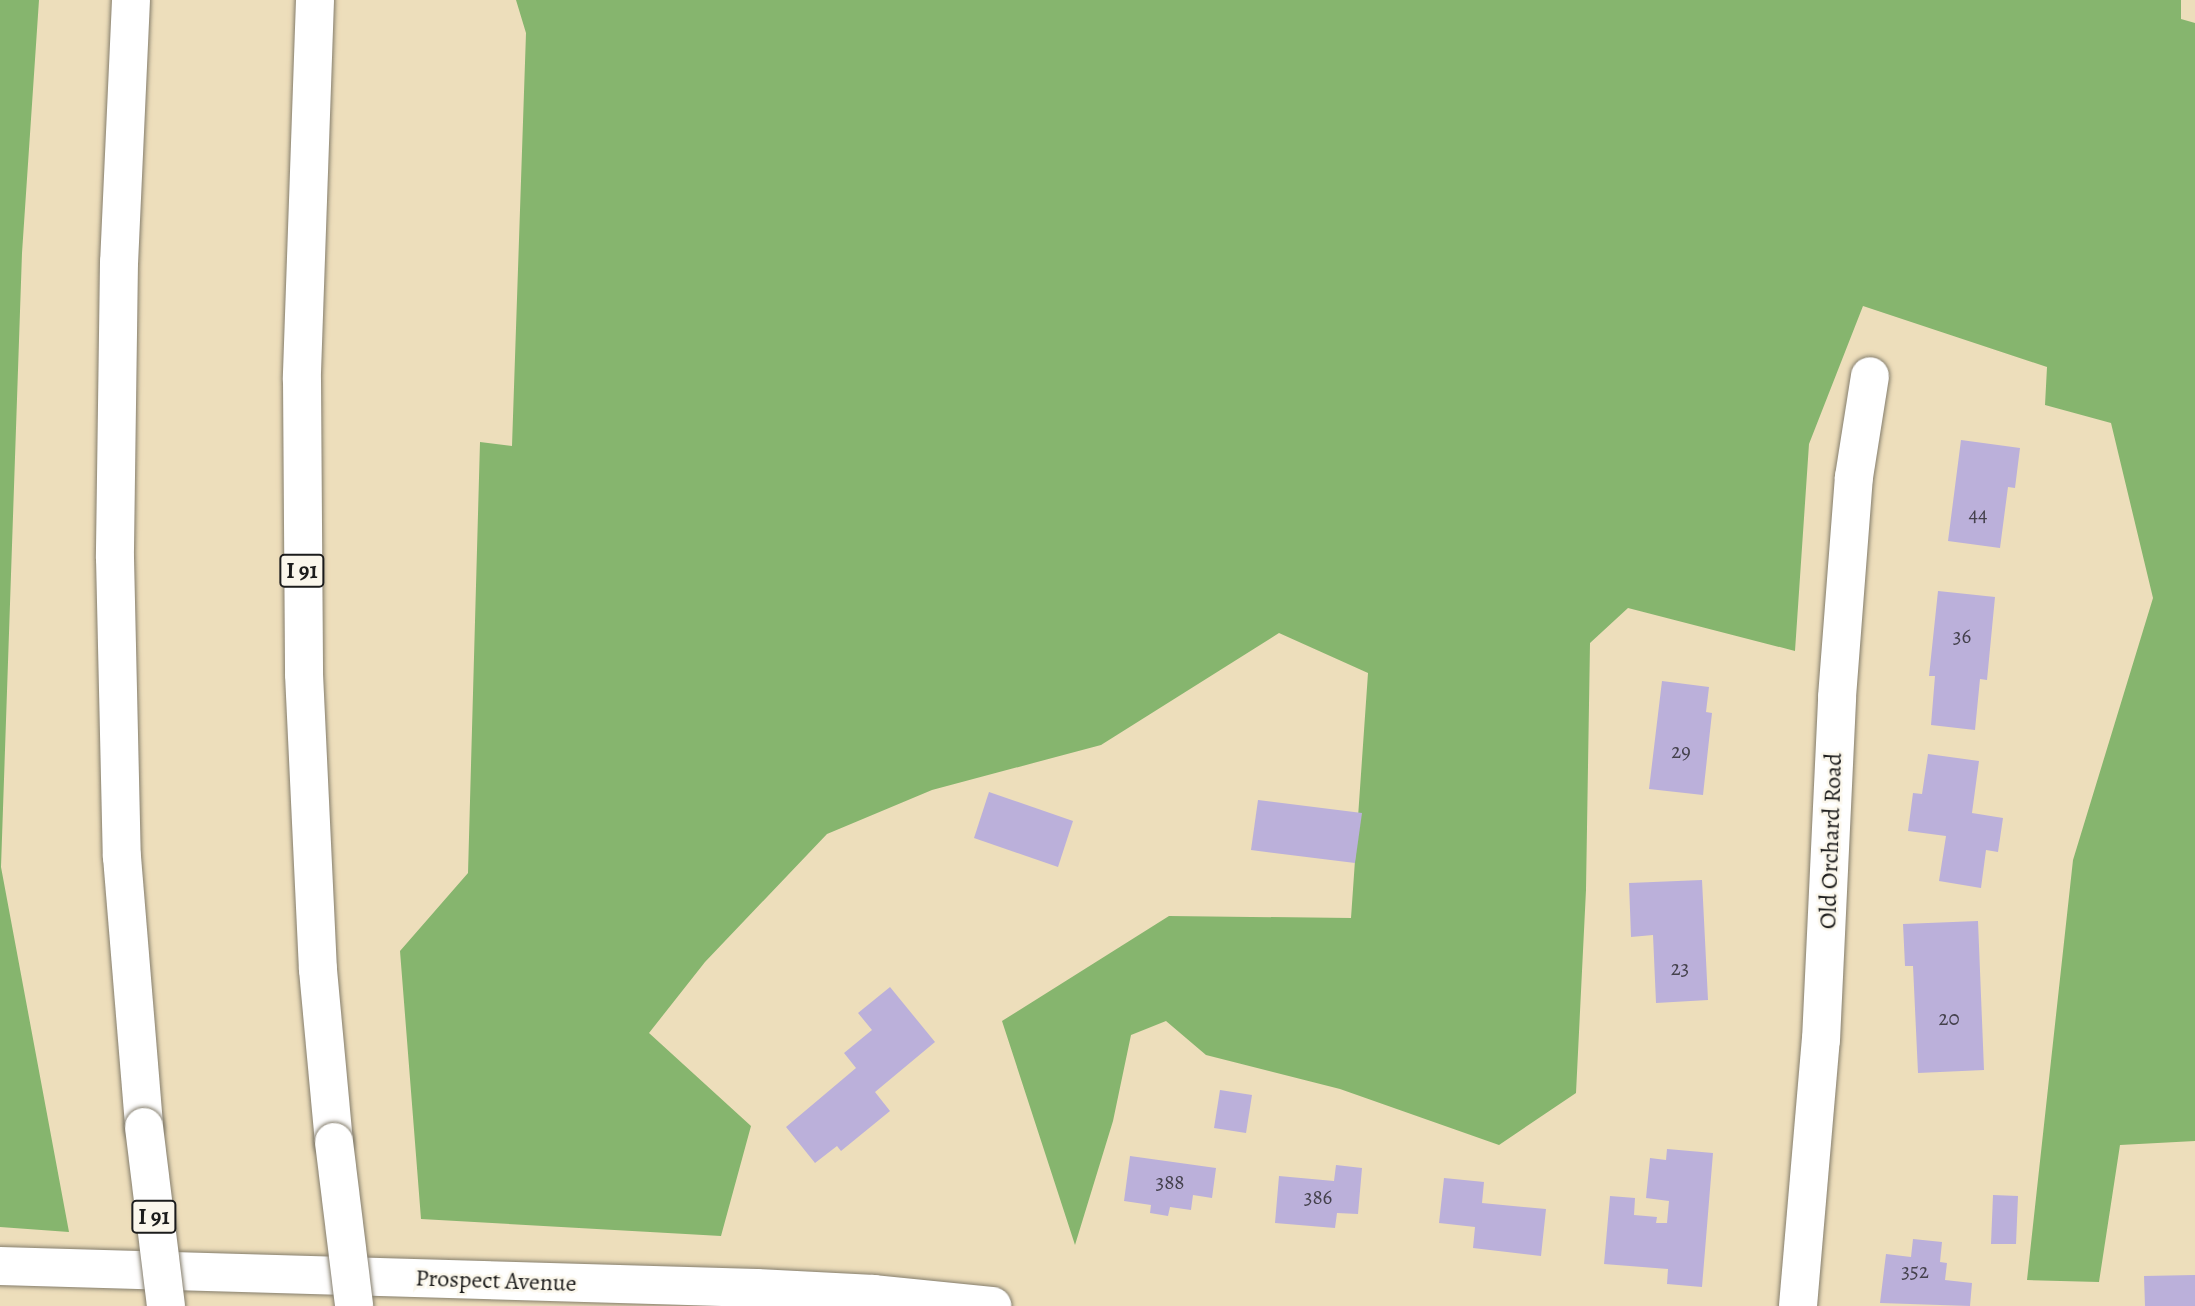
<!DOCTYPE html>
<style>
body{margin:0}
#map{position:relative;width:2195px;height:1306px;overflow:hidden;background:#eddebb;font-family:Alegreya,serif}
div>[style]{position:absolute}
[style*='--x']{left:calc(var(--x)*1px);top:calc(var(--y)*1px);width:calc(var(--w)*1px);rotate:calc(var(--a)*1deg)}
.forest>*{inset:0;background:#86b56e}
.building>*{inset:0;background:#bbb0da}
.roads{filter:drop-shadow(0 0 2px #847d6c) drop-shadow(0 0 2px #847d6c)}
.minor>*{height:38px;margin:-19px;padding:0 19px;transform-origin:19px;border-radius:19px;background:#fff}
.highway>*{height:38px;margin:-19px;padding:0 19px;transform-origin:19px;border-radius:19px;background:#fff}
.bridges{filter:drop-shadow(0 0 2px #847d6c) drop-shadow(0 0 2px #847d6c)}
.highway-bridge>*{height:38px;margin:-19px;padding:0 19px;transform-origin:19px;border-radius:19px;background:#fff}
span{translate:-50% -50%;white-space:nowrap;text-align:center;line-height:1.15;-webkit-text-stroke:5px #fbf7ec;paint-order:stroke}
.number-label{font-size:21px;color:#44414c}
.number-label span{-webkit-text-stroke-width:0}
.shield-label span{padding:2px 5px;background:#fbf7ec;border:2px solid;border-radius:5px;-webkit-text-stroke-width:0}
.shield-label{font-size:23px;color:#1c1c1c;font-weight:700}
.street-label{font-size:24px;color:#1c1c1c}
</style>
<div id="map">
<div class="forest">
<i style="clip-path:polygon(0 0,39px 0,22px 253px,1px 867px,69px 1232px,0 1227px)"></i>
<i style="clip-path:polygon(516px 0,2181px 0,2181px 19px,2195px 23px,2195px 1141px,2120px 1145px,2099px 1282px,2027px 1280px,2073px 860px,2153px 598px,2111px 423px,2045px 405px,2047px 367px,1863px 306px,1809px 444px,1795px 651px,1628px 608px,1590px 643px,1586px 890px,1576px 1093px,1499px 1145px,1340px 1089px,1206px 1055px,1166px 1021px,1131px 1035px,1113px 1121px,1075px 1245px,1002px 1021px,1169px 916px,1351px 918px,1368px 673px,1279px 633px,1101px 745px,932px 790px,827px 834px,705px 962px,649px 1033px,751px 1126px,721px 1236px,421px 1219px,400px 951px,468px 873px,480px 442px,512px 446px,526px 33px)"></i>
</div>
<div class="building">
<i style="clip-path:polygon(1961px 440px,2020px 448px,2015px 488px,2008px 487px,2000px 548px,1948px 541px)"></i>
<i style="clip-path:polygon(1938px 591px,1995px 597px,1987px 680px,1980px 679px,1975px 730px,1931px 725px,1935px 676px,1929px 676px)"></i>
<i style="clip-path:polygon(1662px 681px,1709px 687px,1706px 712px,1712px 713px,1703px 795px,1649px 789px)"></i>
<i style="clip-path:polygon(1928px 754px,1979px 761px,1972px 813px,2003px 818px,1998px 852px,1986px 850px,1981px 888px,1939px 881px,1946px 836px,1908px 831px,1913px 793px,1922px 794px)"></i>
<i style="clip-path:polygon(989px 792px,1073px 821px,1058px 867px,974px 838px)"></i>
<i style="clip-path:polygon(1258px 800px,1362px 813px,1355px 863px,1251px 850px)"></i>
<i style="clip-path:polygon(1702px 880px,1708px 1000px,1656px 1003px,1653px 935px,1631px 937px,1629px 883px)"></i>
<i style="clip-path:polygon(1978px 921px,1984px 1070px,1918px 1073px,1913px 966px,1905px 966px,1903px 924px)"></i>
<i style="clip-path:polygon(890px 987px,935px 1042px,875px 1092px,890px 1111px,841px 1151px,837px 1146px,815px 1163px,786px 1127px,856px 1068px,844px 1053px,872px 1030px,858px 1013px)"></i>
<i style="clip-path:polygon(1220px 1090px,1252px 1095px,1246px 1133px,1214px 1128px)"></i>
<i style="clip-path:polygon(1667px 1149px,1713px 1153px,1702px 1287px,1667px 1284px,1668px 1269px,1604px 1264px,1610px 1196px,1635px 1198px,1634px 1215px,1657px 1217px,1656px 1223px,1667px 1223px,1669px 1201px,1646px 1198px,1650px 1158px,1666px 1160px)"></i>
<i style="clip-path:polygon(1130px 1156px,1216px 1168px,1212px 1198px,1193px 1195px,1191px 1210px,1170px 1207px,1168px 1216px,1150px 1213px,1151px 1205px,1124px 1201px)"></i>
<i style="clip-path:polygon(1336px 1165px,1362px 1168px,1358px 1214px,1337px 1213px,1335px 1228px,1275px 1223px,1279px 1176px,1334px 1181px)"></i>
<i style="clip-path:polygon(1444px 1178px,1484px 1182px,1482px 1203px,1546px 1209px,1541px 1256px,1473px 1248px,1475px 1227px,1439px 1223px)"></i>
<i style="clip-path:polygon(1993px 1195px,2018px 1196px,2016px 1244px,1991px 1244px)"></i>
<i style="clip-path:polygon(1913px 1239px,1942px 1242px,1940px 1262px,1947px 1263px,1945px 1280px,1972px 1283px,1970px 1306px,1880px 1303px,1886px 1254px,1911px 1257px)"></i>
<i style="clip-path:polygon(2195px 1275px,2195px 1306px,2145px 1306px,2144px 1276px)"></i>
</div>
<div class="roads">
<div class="minor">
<i style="--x:0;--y:1266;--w:757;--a:1.66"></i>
<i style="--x:757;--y:1288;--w:117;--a:2.9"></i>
<i style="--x:874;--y:1294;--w:119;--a:5.8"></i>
<i style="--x:1798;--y:1306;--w:267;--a:-85.1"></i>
<i style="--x:1821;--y:1040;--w:343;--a:-87.3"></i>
<i style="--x:1837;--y:697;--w:221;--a:-85.6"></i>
<i style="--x:1854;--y:477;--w:102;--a:-81"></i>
</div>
<div class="highway">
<i style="--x:131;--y:0;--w:262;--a:92.6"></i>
<i style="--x:119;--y:262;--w:296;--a:90.8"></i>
<i style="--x:115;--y:558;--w:299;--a:88.7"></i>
<i style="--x:122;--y:857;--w:271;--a:85.3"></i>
<i style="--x:315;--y:0;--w:380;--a:92"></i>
<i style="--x:302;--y:380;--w:294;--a:89.6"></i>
<i style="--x:304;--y:674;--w:296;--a:87.3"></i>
<i style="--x:318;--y:970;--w:173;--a:84.7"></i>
</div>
</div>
<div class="bridges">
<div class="highway-bridge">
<i style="--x:144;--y:1127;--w:180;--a:83"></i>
<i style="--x:334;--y:1142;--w:165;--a:83"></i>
</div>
</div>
<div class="number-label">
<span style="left:1978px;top:514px">44</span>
<span style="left:1962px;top:636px">36</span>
<span style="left:1681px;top:751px">29</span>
<span style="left:1680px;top:968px">23</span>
<span style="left:1949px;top:1018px">20</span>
<span style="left:1170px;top:1182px">388</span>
<span style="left:1318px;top:1197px">386</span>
<span style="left:1915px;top:1271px">352</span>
</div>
<div class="shield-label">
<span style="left:302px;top:571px">I 91</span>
<span style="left:154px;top:1217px">I 91</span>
</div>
<div class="street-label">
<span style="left:1831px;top:841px;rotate:-88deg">Old Orchard Road</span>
<span style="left:496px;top:1281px;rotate:2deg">Prospect Avenue</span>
</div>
</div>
